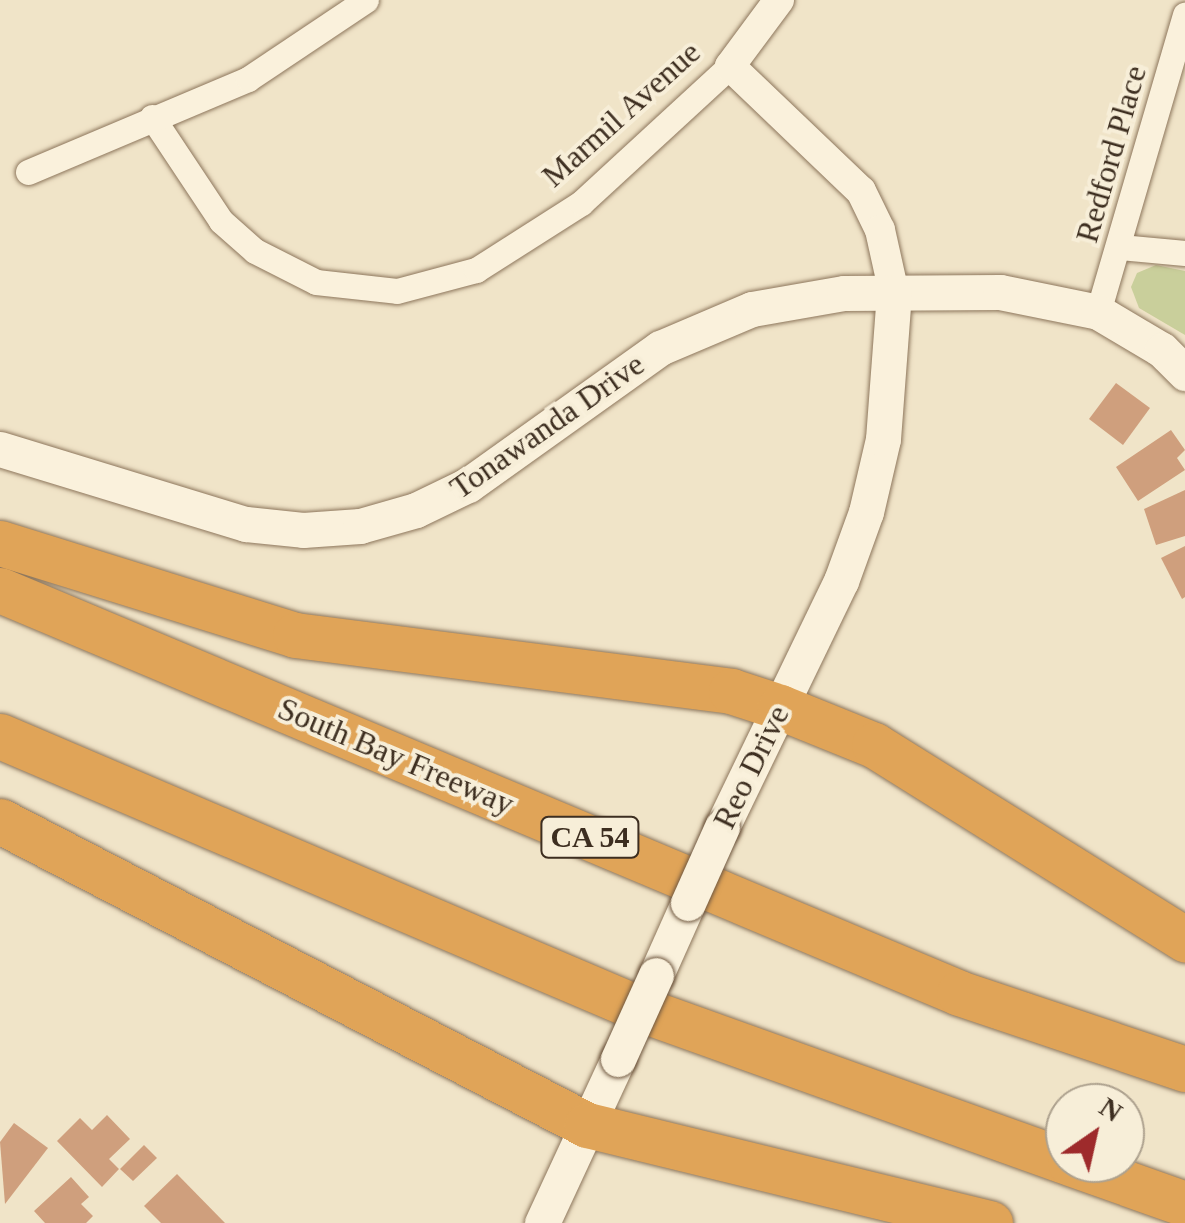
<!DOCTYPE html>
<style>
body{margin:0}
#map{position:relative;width:1185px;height:1223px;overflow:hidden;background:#f0e4c8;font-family:Georgia,serif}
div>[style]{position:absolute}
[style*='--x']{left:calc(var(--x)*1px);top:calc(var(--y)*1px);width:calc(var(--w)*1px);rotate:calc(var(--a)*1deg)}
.green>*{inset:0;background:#c9cf9b}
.building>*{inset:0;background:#cf9f7d}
.roads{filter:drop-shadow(0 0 2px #8d765c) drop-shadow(0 0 2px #8d765c)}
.minor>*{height:25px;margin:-12.5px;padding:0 12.5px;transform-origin:12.5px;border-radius:12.5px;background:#faf1dc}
.tertiary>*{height:30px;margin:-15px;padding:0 15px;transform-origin:15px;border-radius:15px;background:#faf1dc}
.secondary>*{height:35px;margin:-17.5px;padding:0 17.5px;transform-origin:17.5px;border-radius:17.5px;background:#faf1dc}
.motorway>*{height:45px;margin:-22.5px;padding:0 22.5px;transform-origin:22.5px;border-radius:22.5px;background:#e0a458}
.bridges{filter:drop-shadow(0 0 2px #6f573f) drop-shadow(0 0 2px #6f573f)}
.secondary-bridge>*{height:35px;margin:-17.5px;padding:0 17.5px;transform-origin:17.5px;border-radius:17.5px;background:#faf1dc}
span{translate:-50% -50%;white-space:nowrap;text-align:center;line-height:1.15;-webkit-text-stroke:8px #f7eed8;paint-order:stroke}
.shield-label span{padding:2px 8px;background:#f7eed8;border:2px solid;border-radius:8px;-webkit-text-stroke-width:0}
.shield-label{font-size:30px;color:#3d2e20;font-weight:700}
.street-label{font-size:32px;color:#3d2e20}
.north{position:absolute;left:1045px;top:1083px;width:100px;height:100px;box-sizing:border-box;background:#f7eed8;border:2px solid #ada18e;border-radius:50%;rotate:34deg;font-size:28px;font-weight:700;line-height:40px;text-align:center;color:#3d2e20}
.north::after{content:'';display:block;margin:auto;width:35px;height:45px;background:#9e2a2b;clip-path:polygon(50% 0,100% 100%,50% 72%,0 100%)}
</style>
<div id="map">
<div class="green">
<i style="clip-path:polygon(1156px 265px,1185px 271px,1185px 335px,1139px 308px,1131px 287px,1137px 273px)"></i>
</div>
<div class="building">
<i style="clip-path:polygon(1116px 383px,1150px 408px,1123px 445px,1089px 419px)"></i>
<i style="clip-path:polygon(1171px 430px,1185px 450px,1177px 458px,1185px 470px,1138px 501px,1116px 467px)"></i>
<i style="clip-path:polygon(1185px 490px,1185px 536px,1156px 545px,1144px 509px)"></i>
<i style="clip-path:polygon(1185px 546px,1185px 597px,1182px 599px,1161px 558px)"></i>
<i style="clip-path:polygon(107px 1115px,130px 1139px,109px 1159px,119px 1169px,102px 1187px,57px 1141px,80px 1118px,92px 1130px)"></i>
<i style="clip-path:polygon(14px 1123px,48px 1148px,5px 1204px,0 1142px)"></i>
<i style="clip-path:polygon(144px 1145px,157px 1158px,133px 1181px,120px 1169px)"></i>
<i style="clip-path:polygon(177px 1174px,225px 1223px,161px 1223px,144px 1206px)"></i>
<i style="clip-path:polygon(71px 1177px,89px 1197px,81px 1204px,93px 1216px,86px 1223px,45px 1223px,34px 1211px)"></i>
</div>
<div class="roads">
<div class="minor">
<i style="--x:152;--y:117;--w:125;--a:56.4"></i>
<i style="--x:221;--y:221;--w:45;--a:41.4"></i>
<i style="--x:255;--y:251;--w:68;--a:26.9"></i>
<i style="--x:316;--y:282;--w:81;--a:6.3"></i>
<i style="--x:397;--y:291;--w:82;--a:-14.9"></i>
<i style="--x:476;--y:270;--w:125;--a:-32.5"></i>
<i style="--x:581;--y:203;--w:202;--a:-42.6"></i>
<i style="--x:28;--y:172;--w:239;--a:-22.9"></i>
<i style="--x:248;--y:79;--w:142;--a:-33.8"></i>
<i style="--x:1120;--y:247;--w:65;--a:5.3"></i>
<i style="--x:1098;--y:312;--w:310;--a:-73.7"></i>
</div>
<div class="tertiary">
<i style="--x:779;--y:0;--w:82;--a:126.6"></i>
<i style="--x:730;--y:66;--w:181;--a:43.7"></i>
<i style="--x:861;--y:191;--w:43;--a:64"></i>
<i style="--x:880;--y:230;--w:65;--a:77.5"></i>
</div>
<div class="secondary">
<i style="--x:0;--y:449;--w:257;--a:17"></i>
<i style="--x:246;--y:524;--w:57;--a:6"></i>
<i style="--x:303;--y:530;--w:57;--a:-4"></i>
<i style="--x:360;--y:526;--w:58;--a:-15.9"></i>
<i style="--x:416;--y:510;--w:58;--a:-25.7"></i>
<i style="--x:468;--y:485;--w:236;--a:-35.5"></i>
<i style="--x:660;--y:348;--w:100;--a:-23"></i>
<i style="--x:752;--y:309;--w:93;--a:-9.9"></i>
<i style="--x:844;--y:293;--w:156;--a:-0.4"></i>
<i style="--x:1000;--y:292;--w:100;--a:11.5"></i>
<i style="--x:1098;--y:312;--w:74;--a:30.7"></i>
<i style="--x:1162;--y:350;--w:33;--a:45"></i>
<i style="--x:722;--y:827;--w:273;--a:-64.2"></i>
<i style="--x:841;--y:581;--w:73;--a:-70.1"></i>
<i style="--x:866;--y:512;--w:75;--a:-76.9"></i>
<i style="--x:883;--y:439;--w:146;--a:-85.7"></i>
<i style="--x:656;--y:975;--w:79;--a:-66"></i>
<i style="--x:542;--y:1223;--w:181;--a:-65.1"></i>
</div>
<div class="motorway">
<i style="--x:0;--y:543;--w:309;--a:17.3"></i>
<i style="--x:295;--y:635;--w:440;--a:7.3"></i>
<i style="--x:731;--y:691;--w:52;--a:18.1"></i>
<i style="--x:780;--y:707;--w:101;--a:22"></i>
<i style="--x:874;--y:745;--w:367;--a:32"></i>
<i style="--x:0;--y:590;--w:1040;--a:22.79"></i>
<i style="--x:959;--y:993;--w:238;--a:18.6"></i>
<i style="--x:0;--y:736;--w:696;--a:23.1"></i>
<i style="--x:640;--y:1009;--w:451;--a:19.7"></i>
<i style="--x:0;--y:821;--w:661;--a:27.38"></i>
<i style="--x:587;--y:1125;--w:415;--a:13.7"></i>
<i style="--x:1070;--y:1163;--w:122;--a:19.6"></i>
</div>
</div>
<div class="bridges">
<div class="secondary-bridge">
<i style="--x:688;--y:903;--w:83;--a:-65.9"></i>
<i style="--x:618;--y:1059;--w:92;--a:-65.7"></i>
</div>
</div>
<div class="shield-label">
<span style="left:590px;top:837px">CA 54</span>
</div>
<div class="street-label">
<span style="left:621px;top:114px;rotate:-42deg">Marmil Avenue</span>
<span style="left:1111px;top:154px;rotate:-74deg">Redford Place</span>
<span style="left:547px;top:426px;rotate:-35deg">Tonawanda Drive</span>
<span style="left:396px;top:756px;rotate:23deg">South Bay Freeway</span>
<span style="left:751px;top:767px;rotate:-64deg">Reo Drive</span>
</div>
<div class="north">N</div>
</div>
